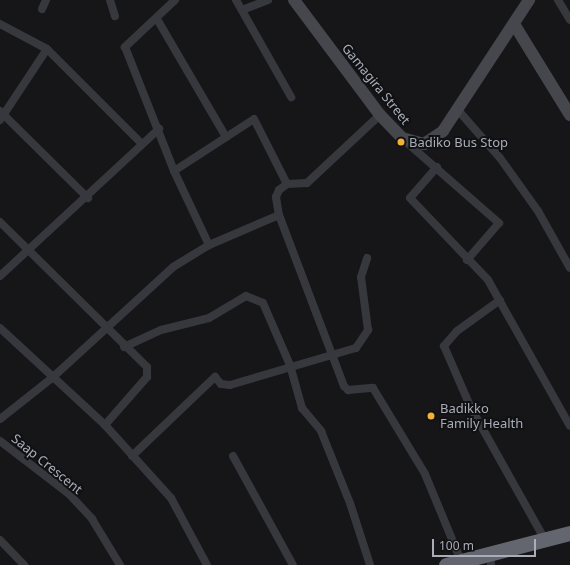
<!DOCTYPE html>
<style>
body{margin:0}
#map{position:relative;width:570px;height:565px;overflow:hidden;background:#161618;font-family:"Noto Sans",sans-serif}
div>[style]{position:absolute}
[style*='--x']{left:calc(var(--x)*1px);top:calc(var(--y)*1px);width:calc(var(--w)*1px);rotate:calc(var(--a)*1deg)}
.street>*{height:8px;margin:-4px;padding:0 4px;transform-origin:4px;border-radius:4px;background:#37383d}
.secondary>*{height:12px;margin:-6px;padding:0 6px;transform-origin:6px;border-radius:6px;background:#45474d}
.highway>*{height:15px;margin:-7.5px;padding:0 7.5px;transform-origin:7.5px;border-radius:7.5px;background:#63666e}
.dots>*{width:11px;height:11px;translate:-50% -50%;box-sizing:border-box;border:2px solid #111113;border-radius:50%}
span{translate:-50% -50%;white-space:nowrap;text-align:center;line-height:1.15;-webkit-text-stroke:4px #111113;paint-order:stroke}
.street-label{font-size:13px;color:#a8adb8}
.poi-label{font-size:13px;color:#a8adb8}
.left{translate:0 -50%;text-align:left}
.scale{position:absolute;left:432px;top:539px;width:104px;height:18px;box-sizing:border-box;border:2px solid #a8adb8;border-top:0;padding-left:5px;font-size:12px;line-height:14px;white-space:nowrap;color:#a8adb8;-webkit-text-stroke:3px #111113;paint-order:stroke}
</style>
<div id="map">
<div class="street">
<i style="--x:110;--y:0;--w:17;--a:73"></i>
<i style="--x:175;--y:0;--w:69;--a:136.8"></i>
<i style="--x:125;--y:47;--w:133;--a:68.4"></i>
<i style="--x:174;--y:171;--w:82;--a:64.7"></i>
<i style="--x:236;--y:0;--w:112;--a:60.4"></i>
<i style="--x:558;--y:0;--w:23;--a:59"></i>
<i style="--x:42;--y:9;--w:10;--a:-66"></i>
<i style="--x:242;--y:10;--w:28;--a:-21"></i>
<i style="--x:157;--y:19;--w:137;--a:59.7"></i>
<i style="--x:0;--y:24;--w:53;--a:28"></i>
<i style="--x:47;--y:49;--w:134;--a:45"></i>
<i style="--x:457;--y:109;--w:65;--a:48.7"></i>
<i style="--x:500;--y:158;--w:65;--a:54.4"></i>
<i style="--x:538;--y:211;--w:65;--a:60.7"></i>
<i style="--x:0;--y:111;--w:124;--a:44.7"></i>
<i style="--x:0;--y:120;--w:85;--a:-56.5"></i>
<i style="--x:405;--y:141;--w:125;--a:41.1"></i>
<i style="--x:499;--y:223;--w:49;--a:130.9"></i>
<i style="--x:437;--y:167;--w:41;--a:131.1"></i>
<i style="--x:410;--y:198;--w:113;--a:46.4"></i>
<i style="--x:488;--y:280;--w:167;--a:60.7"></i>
<i style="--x:174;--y:171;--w:95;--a:-33"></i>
<i style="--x:254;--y:119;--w:73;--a:63.1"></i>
<i style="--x:287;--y:184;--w:20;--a:-3"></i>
<i style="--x:307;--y:183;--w:100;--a:-43"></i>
<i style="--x:287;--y:184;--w:10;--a:143"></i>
<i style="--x:279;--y:190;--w:8;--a:113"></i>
<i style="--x:276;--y:197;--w:18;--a:81"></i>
<i style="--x:279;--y:215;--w:183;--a:69.2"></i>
<i style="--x:344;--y:386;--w:6;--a:45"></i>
<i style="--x:348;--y:390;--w:25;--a:-5"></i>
<i style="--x:373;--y:388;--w:100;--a:58.8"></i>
<i style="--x:425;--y:474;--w:94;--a:67.5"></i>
<i style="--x:0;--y:222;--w:206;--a:44.6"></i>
<i style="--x:147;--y:367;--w:10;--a:90"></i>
<i style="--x:147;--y:377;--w:64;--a:131.2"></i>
<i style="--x:0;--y:276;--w:217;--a:-42.8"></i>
<i style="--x:500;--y:300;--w:53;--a:144.2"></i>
<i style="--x:457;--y:331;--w:20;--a:131"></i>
<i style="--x:444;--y:346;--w:68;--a:66.5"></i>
<i style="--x:471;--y:408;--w:151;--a:60.7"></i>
<i style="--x:0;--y:328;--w:143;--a:42.7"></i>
<i style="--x:105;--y:425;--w:98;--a:47.9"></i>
<i style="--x:171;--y:498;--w:76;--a:61.8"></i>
<i style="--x:124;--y:347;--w:41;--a:-24.7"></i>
<i style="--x:161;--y:330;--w:49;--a:-14"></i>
<i style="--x:209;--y:318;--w:43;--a:-30.7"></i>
<i style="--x:246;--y:296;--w:18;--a:22"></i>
<i style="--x:263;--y:303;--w:68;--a:66.5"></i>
<i style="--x:290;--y:365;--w:45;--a:74.4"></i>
<i style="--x:302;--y:408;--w:30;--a:50"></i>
<i style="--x:321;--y:431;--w:78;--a:68.1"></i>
<i style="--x:350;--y:503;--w:65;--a:72.1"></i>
<i style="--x:0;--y:419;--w:66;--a:-38.3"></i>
<i style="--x:52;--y:378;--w:164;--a:-42.5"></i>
<i style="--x:173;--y:267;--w:42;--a:-31.4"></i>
<i style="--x:209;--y:245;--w:76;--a:-23.2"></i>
<i style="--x:0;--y:441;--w:88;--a:37.6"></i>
<i style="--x:70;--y:495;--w:33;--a:47"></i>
<i style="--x:92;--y:519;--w:54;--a:58.7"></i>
<i style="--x:132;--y:456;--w:115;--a:-43.6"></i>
<i style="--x:215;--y:377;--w:9;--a:49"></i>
<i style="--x:221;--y:384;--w:9;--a:6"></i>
<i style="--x:230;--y:385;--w:131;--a:-16.4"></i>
<i style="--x:356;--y:348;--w:22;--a:-56"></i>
<i style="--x:368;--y:330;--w:53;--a:-97.5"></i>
<i style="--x:361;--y:277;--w:20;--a:-72"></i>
<i style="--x:233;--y:456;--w:124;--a:61.2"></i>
<i style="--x:0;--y:540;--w:35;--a:46"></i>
<i style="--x:491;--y:562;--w:3;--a:90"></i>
</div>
<div class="secondary">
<i style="--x:294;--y:0;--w:144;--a:53.2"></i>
<i style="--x:380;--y:115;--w:32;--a:46"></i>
<i style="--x:402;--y:138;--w:23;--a:15"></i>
<i style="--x:424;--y:144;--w:23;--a:-34"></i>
<i style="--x:443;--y:131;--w:157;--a:-56.7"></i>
<i style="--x:514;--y:24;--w:107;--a:58.4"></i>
</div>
<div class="highway">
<i style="--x:446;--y:565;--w:128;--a:-14.5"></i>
</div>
<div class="dots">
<i style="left:401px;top:142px;background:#f2b134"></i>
<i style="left:431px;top:416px;background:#f2b134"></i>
</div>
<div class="street-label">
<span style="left:376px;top:84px;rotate:51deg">Gamagira Street</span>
<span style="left:47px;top:464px;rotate:39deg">Saap Crescent</span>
</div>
<div class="poi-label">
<span class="left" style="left:409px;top:142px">Badiko Bus Stop</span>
<span class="left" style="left:440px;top:416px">Badikko<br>Family Health</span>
</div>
<div class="scale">100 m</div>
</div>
